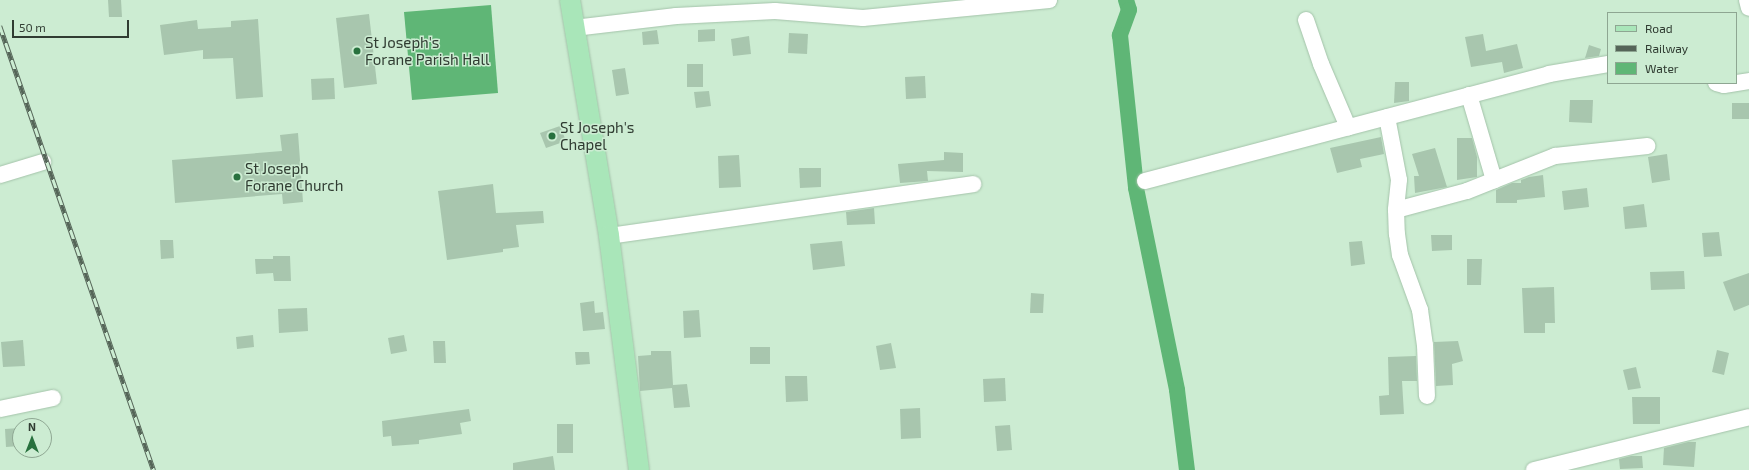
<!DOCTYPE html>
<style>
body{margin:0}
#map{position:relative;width:1749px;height:470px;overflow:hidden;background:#ccecd2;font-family:"Exo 2",sans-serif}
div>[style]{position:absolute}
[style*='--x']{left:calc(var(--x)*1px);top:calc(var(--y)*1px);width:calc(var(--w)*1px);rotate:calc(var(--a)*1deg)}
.water>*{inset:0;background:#5fb676}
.canal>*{height:16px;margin:-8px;padding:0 8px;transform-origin:8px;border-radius:8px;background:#5fb676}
.building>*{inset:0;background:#a8c6ae}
.roads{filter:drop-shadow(0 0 1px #a4c3aa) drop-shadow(0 0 1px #a4c3aa)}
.minor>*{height:16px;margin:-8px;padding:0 8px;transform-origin:8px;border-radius:8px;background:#fff}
.major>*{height:20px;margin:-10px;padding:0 10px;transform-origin:10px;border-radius:10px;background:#a9e6b9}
.rail>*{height:4.5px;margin-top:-2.25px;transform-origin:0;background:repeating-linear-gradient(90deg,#ccecd2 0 9px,#556558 0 18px);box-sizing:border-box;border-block:1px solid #556558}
.dots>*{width:11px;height:11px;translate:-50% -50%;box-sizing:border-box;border:2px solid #ccecd2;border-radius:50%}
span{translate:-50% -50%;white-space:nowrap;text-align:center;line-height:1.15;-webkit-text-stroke:3px #ccecd2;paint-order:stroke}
.poi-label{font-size:15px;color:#303c32}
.left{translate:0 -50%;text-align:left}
.legend{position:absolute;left:1607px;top:12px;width:130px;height:72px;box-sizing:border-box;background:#ccecd2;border:1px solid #8ea692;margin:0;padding:5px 7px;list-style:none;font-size:12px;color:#303c32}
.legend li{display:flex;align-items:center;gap:8px;height:20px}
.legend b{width:20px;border:1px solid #8ea692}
.north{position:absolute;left:12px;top:418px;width:40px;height:40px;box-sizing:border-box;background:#ccecd2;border:1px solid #8ea692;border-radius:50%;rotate:0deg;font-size:11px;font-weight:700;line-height:16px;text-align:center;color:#303c32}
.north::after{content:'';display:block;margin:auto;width:14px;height:18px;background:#28713e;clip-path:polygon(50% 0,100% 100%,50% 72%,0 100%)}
.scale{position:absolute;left:12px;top:20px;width:117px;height:18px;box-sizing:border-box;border:2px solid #303c32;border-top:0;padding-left:5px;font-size:12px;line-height:14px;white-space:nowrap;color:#303c32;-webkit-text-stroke:3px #ccecd2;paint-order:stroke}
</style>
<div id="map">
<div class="water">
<i style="clip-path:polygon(491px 5px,498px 93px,412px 100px,404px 12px)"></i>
</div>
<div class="canal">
<i style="--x:1126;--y:0;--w:10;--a:73"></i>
<i style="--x:1129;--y:10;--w:27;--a:110"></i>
<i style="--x:1120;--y:35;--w:154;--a:84"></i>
<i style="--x:1136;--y:188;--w:206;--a:78.5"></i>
<i style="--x:1177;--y:390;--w:81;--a:82.9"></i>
</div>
<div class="building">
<i style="clip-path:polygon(108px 0,121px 0,122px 17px,109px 17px)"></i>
<i style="clip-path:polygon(369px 14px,377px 84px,344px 88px,336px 18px)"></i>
<i style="clip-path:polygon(258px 19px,263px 97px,236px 99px,233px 58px,203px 59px,203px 50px,164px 55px,160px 25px,197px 20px,198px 29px,231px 27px,231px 21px)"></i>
<i style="clip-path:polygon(715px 29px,715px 41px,698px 42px,698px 30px)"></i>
<i style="clip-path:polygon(657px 30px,659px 44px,643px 45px,642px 32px)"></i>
<i style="clip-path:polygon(789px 33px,808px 34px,807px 54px,788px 53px)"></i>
<i style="clip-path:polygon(1483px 34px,1486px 51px,1517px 44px,1523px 68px,1504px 73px,1502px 62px,1471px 67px,1465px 37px)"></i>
<i style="clip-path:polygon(749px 36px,751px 54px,733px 56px,731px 39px)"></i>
<i style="clip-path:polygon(1589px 45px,1601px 49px,1599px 56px,1585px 58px)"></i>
<i style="clip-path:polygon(687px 64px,703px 64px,703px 87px,687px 87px)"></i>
<i style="clip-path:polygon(625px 68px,629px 94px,616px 96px,612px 70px)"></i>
<i style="clip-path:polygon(925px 76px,926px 98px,906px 99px,905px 77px)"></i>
<i style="clip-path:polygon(334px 78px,335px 99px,312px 100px,311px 79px)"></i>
<i style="clip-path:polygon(1395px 82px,1409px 82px,1409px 101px,1394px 103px)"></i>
<i style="clip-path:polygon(709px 91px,711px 106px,696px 108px,694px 92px)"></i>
<i style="clip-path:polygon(1570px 100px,1593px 100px,1592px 123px,1569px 122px)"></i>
<i style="clip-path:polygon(1732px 103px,1749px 103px,1749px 119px,1732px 119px)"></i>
<i style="clip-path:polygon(560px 126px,566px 141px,546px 148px,540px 133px)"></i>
<i style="clip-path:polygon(298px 133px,303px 202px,283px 204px,282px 194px,175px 203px,172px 160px,282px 151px,280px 135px)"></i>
<i style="clip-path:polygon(1381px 137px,1384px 154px,1360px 159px,1362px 167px,1337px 173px,1330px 148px)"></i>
<i style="clip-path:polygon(1457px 138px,1472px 138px,1477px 157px,1477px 177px,1457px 180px)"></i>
<i style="clip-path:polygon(1435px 148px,1447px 187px,1415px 193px,1414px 176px,1419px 176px,1412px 154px)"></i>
<i style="clip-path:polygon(944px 152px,963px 153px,963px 172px,927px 171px,928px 181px,900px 183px,898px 164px,944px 160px)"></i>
<i style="clip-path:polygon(1667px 154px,1670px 180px,1652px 183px,1648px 157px)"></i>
<i style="clip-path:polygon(739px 155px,741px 187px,719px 188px,718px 156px)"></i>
<i style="clip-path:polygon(799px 168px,821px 168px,821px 187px,800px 188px)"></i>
<i style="clip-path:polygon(1543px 175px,1545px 197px,1517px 200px,1517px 203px,1496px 203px,1496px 190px,1512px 183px,1521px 183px,1521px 180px,1529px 177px)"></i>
<i style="clip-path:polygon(493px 184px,496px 213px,543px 211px,544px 223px,516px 225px,519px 247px,503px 249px,503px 252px,447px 260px,438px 191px)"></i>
<i style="clip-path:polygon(1587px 188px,1589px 207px,1564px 210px,1562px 191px)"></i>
<i style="clip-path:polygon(1644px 204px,1647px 227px,1625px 229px,1623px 207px)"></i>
<i style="clip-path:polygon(874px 208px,875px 224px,847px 225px,846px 212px)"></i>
<i style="clip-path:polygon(1719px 232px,1722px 256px,1704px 257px,1702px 233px)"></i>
<i style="clip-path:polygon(1431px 235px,1452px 235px,1452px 250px,1432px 251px)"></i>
<i style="clip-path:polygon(160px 240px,173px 240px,174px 258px,161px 259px)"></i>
<i style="clip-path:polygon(842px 241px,845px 266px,813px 270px,810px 244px)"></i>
<i style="clip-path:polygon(1362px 241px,1365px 264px,1351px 266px,1349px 242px)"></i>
<i style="clip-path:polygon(273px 256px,290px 256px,291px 281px,274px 281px,273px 273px,256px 274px,255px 259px,273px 259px)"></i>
<i style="clip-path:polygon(1467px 259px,1482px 259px,1481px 285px,1467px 285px)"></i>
<i style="clip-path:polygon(1684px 271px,1685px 289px,1651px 290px,1650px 272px)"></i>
<i style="clip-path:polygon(1749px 273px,1749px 305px,1734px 311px,1723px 282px)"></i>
<i style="clip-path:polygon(1554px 287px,1555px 323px,1545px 323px,1545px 333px,1524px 333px,1522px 288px)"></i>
<i style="clip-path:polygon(1031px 293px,1044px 294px,1043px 313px,1030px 313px)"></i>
<i style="clip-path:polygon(594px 301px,595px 313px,603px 312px,605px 329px,583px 331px,580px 303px)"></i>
<i style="clip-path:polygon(307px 308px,308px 331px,279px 333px,278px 309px)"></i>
<i style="clip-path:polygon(699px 310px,701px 337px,684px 338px,683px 311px)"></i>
<i style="clip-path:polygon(253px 335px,254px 347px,237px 349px,236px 337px)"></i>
<i style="clip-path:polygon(404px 335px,407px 351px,391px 354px,388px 338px)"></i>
<i style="clip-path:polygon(23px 340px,25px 366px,3px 367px,1px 342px)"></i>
<i style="clip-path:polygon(433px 341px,445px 341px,446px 363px,434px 363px)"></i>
<i style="clip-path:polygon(1458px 341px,1463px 361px,1452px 364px,1453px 385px,1436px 386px,1434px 342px)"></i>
<i style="clip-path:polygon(891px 343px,896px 368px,880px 370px,876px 346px)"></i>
<i style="clip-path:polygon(750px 347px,770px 347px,770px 364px,750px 364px)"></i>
<i style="clip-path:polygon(1717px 350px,1729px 353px,1724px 375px,1712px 372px)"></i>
<i style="clip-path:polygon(651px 351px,671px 351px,673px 385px,687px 384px,690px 407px,674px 408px,672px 388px,640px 391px,638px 356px,651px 355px)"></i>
<i style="clip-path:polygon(575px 352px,589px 352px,590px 364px,576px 365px)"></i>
<i style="clip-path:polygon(1416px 356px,1417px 381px,1402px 381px,1404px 414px,1380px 415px,1379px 396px,1389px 395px,1388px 357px)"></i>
<i style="clip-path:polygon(1636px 367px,1641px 388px,1628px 390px,1623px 370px)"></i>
<i style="clip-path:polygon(785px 376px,807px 376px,808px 401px,786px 402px)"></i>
<i style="clip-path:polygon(1005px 378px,1006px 401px,984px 402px,983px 379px)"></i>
<i style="clip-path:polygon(1632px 397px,1660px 397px,1660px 424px,1633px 424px)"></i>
<i style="clip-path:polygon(920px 408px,921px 438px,901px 439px,900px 409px)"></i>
<i style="clip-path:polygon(469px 409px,471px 421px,460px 423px,462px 434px,419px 440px,419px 444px,392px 446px,391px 436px,383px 437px,382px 421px)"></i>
<i style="clip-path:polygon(557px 424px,573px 424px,573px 453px,557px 453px)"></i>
<i style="clip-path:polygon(1010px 425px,1012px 450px,997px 451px,995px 426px)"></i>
<i style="clip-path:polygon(20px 428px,20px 446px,6px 447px,5px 429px)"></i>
<i style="clip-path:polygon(1688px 442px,1696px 442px,1694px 467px,1663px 465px,1664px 448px)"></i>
<i style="clip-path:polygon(553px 456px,555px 470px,513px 470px,513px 463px)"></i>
<i style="clip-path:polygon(1631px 456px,1642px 456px,1643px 468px,1620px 469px,1619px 459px)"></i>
</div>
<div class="roads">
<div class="minor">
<i style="--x:1747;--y:0;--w:8;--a:76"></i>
<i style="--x:1306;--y:20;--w:46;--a:71.2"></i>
<i style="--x:1321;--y:64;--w:69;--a:66.8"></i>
<i style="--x:574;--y:28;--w:103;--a:-6.7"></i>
<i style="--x:676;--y:16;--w:99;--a:-2.9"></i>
<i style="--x:775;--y:11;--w:88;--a:4.5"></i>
<i style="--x:863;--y:18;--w:187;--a:-5.5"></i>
<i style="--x:1716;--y:83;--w:8;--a:14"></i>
<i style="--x:1724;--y:85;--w:25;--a:-9"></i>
<i style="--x:1469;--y:95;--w:89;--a:73.6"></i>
<i style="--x:1387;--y:117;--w:64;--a:79.2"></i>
<i style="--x:1399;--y:180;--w:30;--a:96"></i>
<i style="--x:1396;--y:210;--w:24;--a:88"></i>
<i style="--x:1397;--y:234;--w:21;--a:82"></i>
<i style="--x:1400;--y:255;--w:59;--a:70"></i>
<i style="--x:1420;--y:310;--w:35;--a:82"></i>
<i style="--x:1425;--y:345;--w:51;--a:87.8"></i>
<i style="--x:0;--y:175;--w:45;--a:-16.8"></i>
<i style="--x:1145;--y:181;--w:418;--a:-14.8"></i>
<i style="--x:1549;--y:74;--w:60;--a:-9.6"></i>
<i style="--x:1396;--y:210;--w:73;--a:-15"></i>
<i style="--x:1467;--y:191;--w:95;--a:-21.7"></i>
<i style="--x:1555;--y:156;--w:93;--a:-6.2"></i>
<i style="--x:609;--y:236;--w:368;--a:-8.1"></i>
<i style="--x:0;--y:409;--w:54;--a:-11.7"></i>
<i style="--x:1534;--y:470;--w:221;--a:-13.8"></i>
</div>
<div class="major">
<i style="--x:570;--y:0;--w:239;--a:80.6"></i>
<i style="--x:609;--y:236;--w:236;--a:82.7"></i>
</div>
</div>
<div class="rail">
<i style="--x:0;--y:26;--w:470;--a:70.9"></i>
</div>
<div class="dots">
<i style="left:357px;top:51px;background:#28713e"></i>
<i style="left:552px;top:136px;background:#28713e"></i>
<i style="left:237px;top:177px;background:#28713e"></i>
</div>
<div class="poi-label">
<span class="left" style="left:365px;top:51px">St Joseph's<br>Forane Parish Hall</span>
<span class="left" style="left:560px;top:136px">St Joseph's<br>Chapel</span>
<span class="left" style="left:245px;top:177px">St Joseph<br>Forane Church</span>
</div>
<ul class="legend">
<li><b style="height:5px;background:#a9e6b9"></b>Road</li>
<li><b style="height:5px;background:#556558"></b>Railway</li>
<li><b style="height:11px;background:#5fb676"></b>Water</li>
</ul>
<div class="north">N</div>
<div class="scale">50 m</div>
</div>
